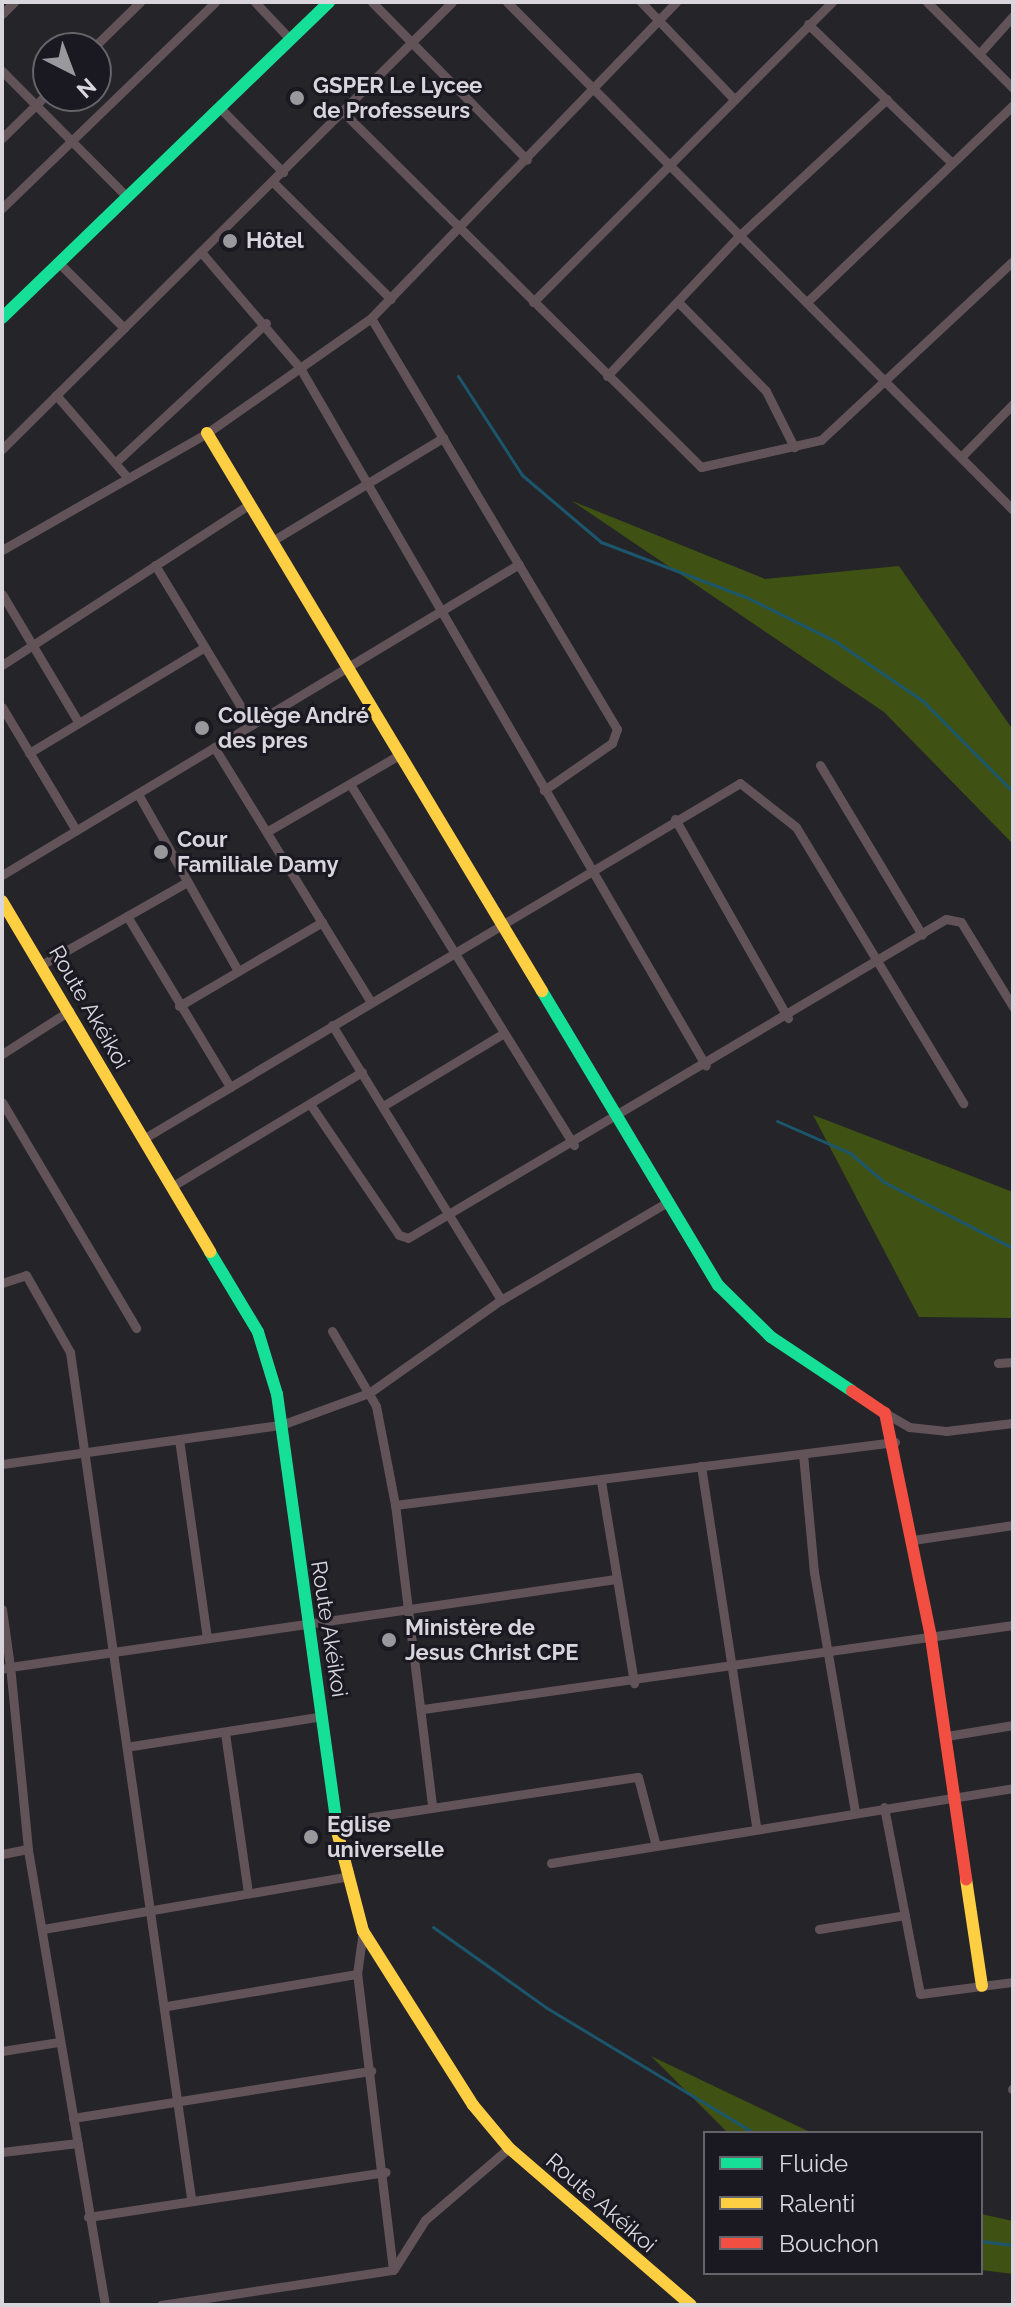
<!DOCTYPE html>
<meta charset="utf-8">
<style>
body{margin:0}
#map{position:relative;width:1015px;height:2307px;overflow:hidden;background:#252428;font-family:Raleway,sans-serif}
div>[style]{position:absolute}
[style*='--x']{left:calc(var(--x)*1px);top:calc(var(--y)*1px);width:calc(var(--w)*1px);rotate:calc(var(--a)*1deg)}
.forest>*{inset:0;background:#3f5214}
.stream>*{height:3px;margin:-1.5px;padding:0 1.5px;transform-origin:1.5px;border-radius:1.5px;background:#1c566c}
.street>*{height:9px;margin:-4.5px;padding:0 4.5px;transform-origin:4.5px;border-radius:4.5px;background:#625359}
.fast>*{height:12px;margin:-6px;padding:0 6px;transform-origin:6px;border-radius:6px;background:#16e098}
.slow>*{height:12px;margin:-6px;padding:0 6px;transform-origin:6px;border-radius:6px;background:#ffcf43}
.jam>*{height:12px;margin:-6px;padding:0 6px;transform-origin:6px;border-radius:6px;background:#f24e42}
.dots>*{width:22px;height:22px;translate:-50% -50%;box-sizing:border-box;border:4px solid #1a1820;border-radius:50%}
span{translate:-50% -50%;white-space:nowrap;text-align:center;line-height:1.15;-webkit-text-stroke:6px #1a1820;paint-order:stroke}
.poi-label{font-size:22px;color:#d8d6dc;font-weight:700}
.left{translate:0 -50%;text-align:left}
.street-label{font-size:22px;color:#d8d6dc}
.frame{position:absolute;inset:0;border:4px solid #d8d6dc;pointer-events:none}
.legend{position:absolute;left:703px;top:2131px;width:280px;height:144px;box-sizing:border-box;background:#1a1820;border:2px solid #66646b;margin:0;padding:10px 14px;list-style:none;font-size:24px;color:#d8d6dc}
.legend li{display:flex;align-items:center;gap:16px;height:40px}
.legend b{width:40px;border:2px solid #66646b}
.north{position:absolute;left:32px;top:32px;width:80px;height:80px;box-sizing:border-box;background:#1a1820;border:2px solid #66646b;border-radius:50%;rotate:138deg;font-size:22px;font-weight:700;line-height:32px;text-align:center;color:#d8d6dc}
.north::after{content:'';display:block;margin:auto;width:28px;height:36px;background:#99989d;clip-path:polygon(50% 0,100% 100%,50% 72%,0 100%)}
</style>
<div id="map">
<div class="forest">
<i style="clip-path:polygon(572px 501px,765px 579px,899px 566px,1013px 730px,1013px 844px,884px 712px)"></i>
<i style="clip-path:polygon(813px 1115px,1013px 1192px,1013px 1318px,919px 1317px)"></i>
<i style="clip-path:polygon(651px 2056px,812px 2133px,728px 2133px)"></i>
<i style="clip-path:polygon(981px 2214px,1013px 2221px,1013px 2274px,981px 2270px)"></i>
</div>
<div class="stream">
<i style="--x:458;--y:376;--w:118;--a:57.1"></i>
<i style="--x:522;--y:475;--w:104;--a:40.3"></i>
<i style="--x:601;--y:542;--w:155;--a:20.8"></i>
<i style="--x:746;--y:597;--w:99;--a:26.3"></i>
<i style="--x:835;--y:641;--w:107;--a:34.3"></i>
<i style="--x:923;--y:701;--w:128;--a:45.3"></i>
<i style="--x:777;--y:1121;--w:80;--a:23.7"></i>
<i style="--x:850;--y:1153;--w:45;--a:40.5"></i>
<i style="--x:884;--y:1182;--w:145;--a:27.1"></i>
<i style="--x:433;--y:1927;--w:140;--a:35.4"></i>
<i style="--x:547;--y:2008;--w:242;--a:31.1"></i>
<i style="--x:981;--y:2241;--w:32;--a:7"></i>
</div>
<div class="street">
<i style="--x:255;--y:2;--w:51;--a:46.6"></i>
<i style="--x:372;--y:2;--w:221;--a:45.5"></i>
<i style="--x:507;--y:2;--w:717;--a:45.11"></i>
<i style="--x:641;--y:2;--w:132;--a:46.2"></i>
<i style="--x:927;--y:2;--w:122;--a:45"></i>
<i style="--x:2;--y:14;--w:17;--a:-45"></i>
<i style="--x:808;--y:24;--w:200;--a:44"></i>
<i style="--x:93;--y:48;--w:66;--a:-44.4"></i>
<i style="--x:979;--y:54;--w:51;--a:-48.2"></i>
<i style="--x:2;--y:71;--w:177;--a:45.2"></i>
<i style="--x:220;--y:108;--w:90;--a:45.5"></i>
<i style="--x:343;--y:112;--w:504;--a:44.76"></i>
<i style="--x:701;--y:467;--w:123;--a:-12.7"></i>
<i style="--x:821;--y:440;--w:262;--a:-43"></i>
<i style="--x:2;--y:138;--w:64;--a:-44.4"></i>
<i style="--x:273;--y:182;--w:166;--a:44.8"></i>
<i style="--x:2;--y:208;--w:296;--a:-44"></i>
<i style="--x:201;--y:252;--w:153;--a:49.5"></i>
<i style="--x:300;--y:368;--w:807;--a:59.82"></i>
<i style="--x:59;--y:263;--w:92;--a:45"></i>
<i style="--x:533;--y:302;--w:424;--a:-45.1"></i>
<i style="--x:678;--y:302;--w:125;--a:45.3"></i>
<i style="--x:766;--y:391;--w:63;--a:63.4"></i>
<i style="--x:807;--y:302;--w:285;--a:-43.7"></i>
<i style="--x:371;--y:318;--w:479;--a:59.1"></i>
<i style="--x:617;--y:729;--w:15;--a:110"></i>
<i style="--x:612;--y:743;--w:83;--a:145.3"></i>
<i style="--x:607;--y:376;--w:194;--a:-46.7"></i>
<i style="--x:740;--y:235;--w:200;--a:-42.8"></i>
<i style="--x:56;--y:395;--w:110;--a:49.1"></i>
<i style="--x:2;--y:449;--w:634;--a:-44.81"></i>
<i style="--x:962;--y:456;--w:73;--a:-45.6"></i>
<i style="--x:117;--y:461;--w:203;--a:-42.8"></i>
<i style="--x:272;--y:541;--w:200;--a:-31.1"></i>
<i style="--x:2;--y:550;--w:236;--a:-29.7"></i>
<i style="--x:207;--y:433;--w:200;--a:-35"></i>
<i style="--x:371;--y:318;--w:439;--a:-46"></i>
<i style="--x:155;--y:565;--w:187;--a:58.8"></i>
<i style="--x:2;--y:594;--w:147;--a:59.2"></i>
<i style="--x:2;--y:665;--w:296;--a:-33"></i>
<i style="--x:2;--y:707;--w:144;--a:59"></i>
<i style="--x:214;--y:747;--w:298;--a:58.4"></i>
<i style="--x:29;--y:753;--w:205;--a:-31.1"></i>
<i style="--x:820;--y:765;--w:198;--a:59"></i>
<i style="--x:350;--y:784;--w:425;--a:58.2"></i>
<i style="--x:138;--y:794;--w:203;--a:60.5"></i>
<i style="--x:675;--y:819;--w:229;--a:60.4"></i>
<i style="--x:268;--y:831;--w:154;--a:-30.1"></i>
<i style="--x:2;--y:875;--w:603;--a:-31.03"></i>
<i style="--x:127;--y:916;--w:200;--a:58.9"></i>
<i style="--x:41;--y:965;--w:168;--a:-29.6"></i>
<i style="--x:179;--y:1006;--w:166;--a:-30.4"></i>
<i style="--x:332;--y:1025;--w:323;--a:58.4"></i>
<i style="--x:2;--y:1054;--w:80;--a:-32.7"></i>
<i style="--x:2;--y:1102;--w:263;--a:59.3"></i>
<i style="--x:310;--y:1104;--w:158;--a:55.8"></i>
<i style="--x:399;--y:1235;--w:9;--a:18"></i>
<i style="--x:408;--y:1238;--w:625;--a:-30.67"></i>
<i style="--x:946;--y:919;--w:15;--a:11"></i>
<i style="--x:961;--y:922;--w:100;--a:58.5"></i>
<i style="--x:383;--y:1106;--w:141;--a:-31.1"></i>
<i style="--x:143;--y:1139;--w:695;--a:-30.81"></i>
<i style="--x:740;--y:783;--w:71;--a:38.2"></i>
<i style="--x:796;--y:827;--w:323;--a:58.8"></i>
<i style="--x:171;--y:1187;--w:223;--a:-31.1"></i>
<i style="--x:2;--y:1283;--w:25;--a:-18"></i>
<i style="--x:26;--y:1275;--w:89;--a:60.3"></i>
<i style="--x:70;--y:1352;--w:855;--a:81.86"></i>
<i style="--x:332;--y:1331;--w:87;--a:59.6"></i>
<i style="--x:376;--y:1406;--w:101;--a:79.1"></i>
<i style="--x:998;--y:1363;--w:15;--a:-4"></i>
<i style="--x:885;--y:1413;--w:28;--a:30"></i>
<i style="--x:909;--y:1427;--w:37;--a:6"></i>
<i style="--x:946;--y:1431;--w:67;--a:-6.8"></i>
<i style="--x:179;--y:1439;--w:200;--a:82"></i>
<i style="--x:803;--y:1454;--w:119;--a:84.7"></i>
<i style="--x:814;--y:1572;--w:242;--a:80.3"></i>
<i style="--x:2;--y:1464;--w:282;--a:-8"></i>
<i style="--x:281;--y:1425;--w:94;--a:-20"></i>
<i style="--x:369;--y:1393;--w:161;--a:-35.2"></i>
<i style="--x:501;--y:1300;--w:195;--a:-30.5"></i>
<i style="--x:701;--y:1466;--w:364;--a:81.3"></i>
<i style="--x:601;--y:1481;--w:205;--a:80.7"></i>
<i style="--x:913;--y:1540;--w:101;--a:-8.5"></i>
<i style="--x:2;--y:1609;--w:59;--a:82.1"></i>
<i style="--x:10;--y:1667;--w:8;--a:166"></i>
<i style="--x:423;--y:1709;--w:596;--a:-8.1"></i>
<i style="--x:225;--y:1733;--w:162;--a:81.8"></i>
<i style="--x:947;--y:1736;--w:67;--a:-9.5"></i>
<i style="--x:132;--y:1746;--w:193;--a:-8.9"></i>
<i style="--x:432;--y:1805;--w:302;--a:-97"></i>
<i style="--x:395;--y:1505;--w:504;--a:-7.18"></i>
<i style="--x:884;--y:1807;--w:190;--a:79.1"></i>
<i style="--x:920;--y:1994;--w:94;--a:-7.4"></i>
<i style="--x:339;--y:1822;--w:302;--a:-8.6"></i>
<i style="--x:638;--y:1777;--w:71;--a:75.4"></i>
<i style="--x:2;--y:1854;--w:26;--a:-11"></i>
<i style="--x:551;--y:1863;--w:468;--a:-9.2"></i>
<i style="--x:43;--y:1929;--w:305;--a:-9.8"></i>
<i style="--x:819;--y:1929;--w:87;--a:-9.2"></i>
<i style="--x:167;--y:2006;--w:193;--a:-9.6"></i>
<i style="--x:357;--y:1974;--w:43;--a:-82.1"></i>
<i style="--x:2;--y:2051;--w:58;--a:-9"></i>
<i style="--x:1012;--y:2089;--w:1;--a:-45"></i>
<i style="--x:73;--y:2118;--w:302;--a:-9"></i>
<i style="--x:2;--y:2152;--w:76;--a:-6.8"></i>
<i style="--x:88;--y:2217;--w:301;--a:-8.6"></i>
<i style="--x:394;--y:2269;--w:58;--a:-57.7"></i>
<i style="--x:425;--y:2220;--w:111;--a:-40.6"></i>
<i style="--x:105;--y:2305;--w:462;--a:-99.6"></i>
<i style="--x:28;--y:1849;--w:183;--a:-95.6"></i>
<i style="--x:10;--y:1667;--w:612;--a:-8.26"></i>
<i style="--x:161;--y:2305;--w:235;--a:-8.6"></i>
<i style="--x:393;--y:2270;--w:298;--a:-96.9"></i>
</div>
<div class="fast">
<i style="--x:2;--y:318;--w:455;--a:-44"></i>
<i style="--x:542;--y:991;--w:343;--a:59.1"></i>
<i style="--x:718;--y:1285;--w:74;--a:44.5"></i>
<i style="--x:771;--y:1337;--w:97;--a:33.7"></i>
<i style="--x:210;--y:1252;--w:93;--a:59"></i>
<i style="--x:258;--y:1332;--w:65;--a:73"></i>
<i style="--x:277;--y:1394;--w:445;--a:82.1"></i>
</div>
<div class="slow">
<i style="--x:207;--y:433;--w:651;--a:59.02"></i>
<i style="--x:2;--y:901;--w:408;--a:59.3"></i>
<i style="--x:338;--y:1835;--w:99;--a:75.4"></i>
<i style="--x:363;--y:1931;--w:206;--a:57.7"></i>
<i style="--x:473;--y:2105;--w:56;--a:50.1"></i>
<i style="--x:509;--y:2148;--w:240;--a:40.8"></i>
<i style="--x:966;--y:1879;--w:108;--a:81.5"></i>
</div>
<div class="jam">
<i style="--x:852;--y:1391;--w:40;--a:34"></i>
<i style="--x:885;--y:1413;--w:230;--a:78.4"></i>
<i style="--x:931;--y:1638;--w:244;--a:81.7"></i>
</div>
<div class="dots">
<i style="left:297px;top:98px;background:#99989d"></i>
<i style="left:230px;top:241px;background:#99989d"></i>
<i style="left:202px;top:728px;background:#99989d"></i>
<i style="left:161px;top:852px;background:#99989d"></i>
<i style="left:389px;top:1640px;background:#99989d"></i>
<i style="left:311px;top:1837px;background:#99989d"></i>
</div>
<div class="poi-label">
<span class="left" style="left:313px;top:98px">GSPER Le Lycee<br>de Professeurs</span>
<span class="left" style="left:246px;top:241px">Hôtel</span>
<span class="left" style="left:218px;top:728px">Collège André<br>des pres</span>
<span class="left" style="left:177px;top:852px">Cour<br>Familiale Damy</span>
<span class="left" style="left:405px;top:1640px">Ministère de<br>Jesus Christ CPE</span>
<span class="left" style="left:327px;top:1837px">Eglise<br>universelle</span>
</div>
<div class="street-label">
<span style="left:89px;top:1007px;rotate:60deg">Route Akéikoi</span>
<span style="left:329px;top:1629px;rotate:81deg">Route Akéikoi</span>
<span style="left:601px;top:2203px;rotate:41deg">Route Akéikoi</span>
</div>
<div class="frame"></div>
<ul class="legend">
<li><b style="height:10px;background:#16e098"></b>Fluide</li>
<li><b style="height:10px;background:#ffcf43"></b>Ralenti</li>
<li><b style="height:10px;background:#f24e42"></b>Bouchon</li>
</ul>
<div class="north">N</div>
</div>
